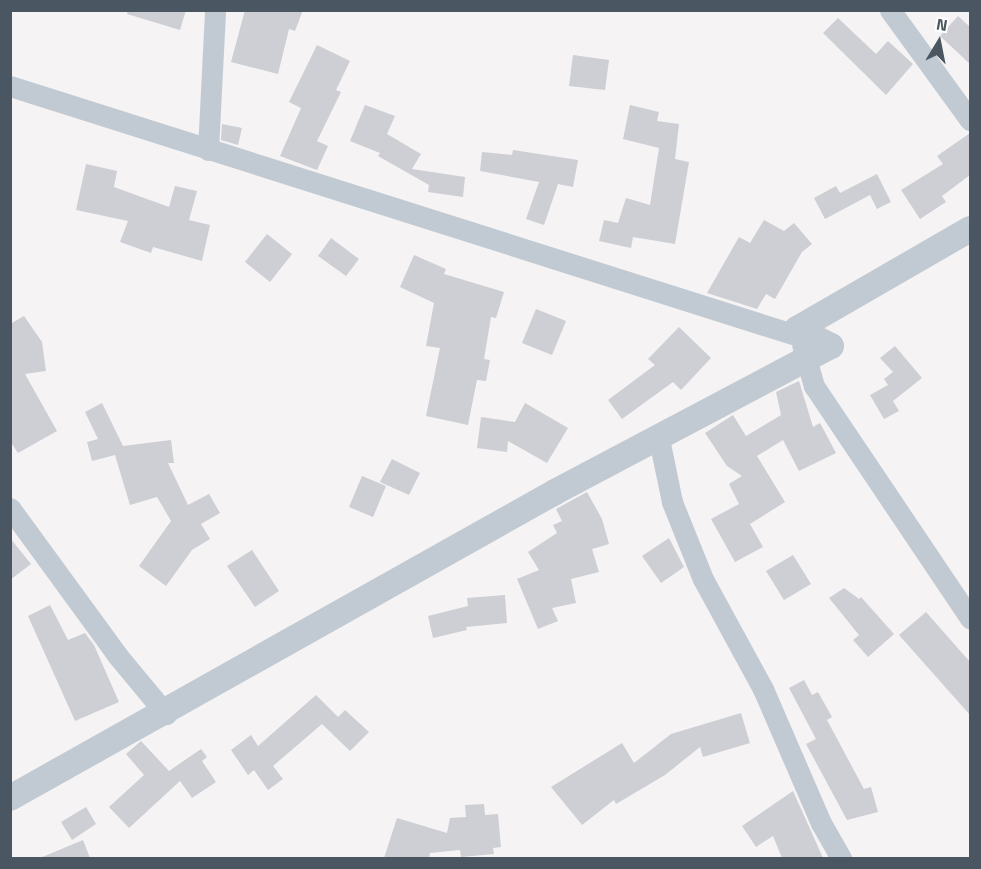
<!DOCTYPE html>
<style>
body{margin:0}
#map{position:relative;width:981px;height:869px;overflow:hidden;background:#f5f3f3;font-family:"Titillium Web",sans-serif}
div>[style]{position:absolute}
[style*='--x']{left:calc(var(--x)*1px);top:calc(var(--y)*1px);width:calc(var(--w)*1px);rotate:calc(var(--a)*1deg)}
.building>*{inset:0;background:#cdcfd5}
.minor>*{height:21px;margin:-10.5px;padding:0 10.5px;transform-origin:10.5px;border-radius:10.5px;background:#c1cad2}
.tertiary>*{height:26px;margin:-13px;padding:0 13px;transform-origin:13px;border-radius:13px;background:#c1cad2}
span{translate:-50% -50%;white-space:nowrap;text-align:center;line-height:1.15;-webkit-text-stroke:4.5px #fff;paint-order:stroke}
.frame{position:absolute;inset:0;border:12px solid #4a5661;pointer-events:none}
.north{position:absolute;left:909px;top:12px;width:60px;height:60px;-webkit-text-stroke:4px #fff;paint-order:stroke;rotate:10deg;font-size:16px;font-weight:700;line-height:24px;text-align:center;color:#4a5661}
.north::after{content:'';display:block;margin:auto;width:21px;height:27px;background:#4a5661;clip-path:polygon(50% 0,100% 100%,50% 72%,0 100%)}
</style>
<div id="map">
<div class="building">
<i style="clip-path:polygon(128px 10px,186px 10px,180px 30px,127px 14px)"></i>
<i style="clip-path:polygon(245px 10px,303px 10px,295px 31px,289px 29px,278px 74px,231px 62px)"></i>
<i style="clip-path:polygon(958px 16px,970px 27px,970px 64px,940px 36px)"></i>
<i style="clip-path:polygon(838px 18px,876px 54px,888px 41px,913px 64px,886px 95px,823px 33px)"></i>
<i style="clip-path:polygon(317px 45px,350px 61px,336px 90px,341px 92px,317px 141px,328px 146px,317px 170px,280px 156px,301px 108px,289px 102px)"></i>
<i style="clip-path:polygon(573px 55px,609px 60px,605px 90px,569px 86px)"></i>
<i style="clip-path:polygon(365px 105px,395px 116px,387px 134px,421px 154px,412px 169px,465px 177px,463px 197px,428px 192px,429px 185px,378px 156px,380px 153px,350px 141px)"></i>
<i style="clip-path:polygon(630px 105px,659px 112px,657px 121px,679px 124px,675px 159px,689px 162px,675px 244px,633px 237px,631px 248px,599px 241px,604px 220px,618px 223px,626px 198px,650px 205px,659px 148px,623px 139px)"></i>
<i style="clip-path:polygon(222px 124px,242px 128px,238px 145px,221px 140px)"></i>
<i style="clip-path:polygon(970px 133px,970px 175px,942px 196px,946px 202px,920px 219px,901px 190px,943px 164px,937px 156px)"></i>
<i style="clip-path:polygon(513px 150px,578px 160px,573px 187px,558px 184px,544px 225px,526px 219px,539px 182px,480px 171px,482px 152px,512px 155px)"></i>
<i style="clip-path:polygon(86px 164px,117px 171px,114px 187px,169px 207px,175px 186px,197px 191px,189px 220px,210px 225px,202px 261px,153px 247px,151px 253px,120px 242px,128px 221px,76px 210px)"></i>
<i style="clip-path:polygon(877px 174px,891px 202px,877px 209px,870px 195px,825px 219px,814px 198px,836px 186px,840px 193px)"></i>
<i style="clip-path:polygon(764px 220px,784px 231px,794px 223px,812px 244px,802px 252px,775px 299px,766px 294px,757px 309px,707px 293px,739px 237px,750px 243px)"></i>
<i style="clip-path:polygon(267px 234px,292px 254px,270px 282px,245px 262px)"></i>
<i style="clip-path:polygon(331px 238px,359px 259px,346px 276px,318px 256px)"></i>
<i style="clip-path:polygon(414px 255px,446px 269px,444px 274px,504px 292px,496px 318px,491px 317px,484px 359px,490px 360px,486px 381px,477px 380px,468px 425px,426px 416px,440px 348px,426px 346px,434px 303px,400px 287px)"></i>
<i style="clip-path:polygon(536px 309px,566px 321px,552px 355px,522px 343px)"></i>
<i style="clip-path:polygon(24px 316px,42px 342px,46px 371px,25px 374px,57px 431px,18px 453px,10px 441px,10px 324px)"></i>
<i style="clip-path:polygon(679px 327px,711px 358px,681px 390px,673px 382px,622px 419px,608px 400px,655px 365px,648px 359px)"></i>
<i style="clip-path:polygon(895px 346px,922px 378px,893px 401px,899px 411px,884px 419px,870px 395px,888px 385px,884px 379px,893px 372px,880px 358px)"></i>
<i style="clip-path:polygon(799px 381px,813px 427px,820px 423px,836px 453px,799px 471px,783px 440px,757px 456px,785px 502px,750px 524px,763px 547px,735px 562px,711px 519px,739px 504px,729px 484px,742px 476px,727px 466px,705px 433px,733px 415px,746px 436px,781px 415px,776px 392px)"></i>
<i style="clip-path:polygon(102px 403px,123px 446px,171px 440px,174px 463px,168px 463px,188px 505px,209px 494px,220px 513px,201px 524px,210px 539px,192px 550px,166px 586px,139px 566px,171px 521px,157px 497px,130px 505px,115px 455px,92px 461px,87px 442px,98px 439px,85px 412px)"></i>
<i style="clip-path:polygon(525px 403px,568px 428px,547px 463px,508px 441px,507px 452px,477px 448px,481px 417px,515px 422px)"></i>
<i style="clip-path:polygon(392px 459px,420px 473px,409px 495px,380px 482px)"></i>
<i style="clip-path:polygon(362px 476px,386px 486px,373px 517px,349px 507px)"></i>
<i style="clip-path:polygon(587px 492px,602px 519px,609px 544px,592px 549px,599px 572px,571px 579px,576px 603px,552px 608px,558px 621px,538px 629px,517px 579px,539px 570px,528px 552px,557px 533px,553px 525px,562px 521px,556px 509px)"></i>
<i style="clip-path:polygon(10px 538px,31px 564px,10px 580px)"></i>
<i style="clip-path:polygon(669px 538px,684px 567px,661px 583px,642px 556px)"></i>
<i style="clip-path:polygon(252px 550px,279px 591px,255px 607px,227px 566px)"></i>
<i style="clip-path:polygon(793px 555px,811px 584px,784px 600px,766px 571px)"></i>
<i style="clip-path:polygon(844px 588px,859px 599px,861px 597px,894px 634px,868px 657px,853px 640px,859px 635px,829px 598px)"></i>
<i style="clip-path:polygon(505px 595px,507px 623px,466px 627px,467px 630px,433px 638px,428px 616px,468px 606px,467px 598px)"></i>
<i style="clip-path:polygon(50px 605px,68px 640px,85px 633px,94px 645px,119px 702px,75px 721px,28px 616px)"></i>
<i style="clip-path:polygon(926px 612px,970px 662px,970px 715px,899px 635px)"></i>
<i style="clip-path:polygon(804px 680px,812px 695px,818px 692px,832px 717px,827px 720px,864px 789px,871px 787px,878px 812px,847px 820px,806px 744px,816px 739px,789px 688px)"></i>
<i style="clip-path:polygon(316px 695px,338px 717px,345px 710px,369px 732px,350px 751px,322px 724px,273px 766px,283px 779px,268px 790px,254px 770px,248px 775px,231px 750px,251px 735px,258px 746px)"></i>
<i style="clip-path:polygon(741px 713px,750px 743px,703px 757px,700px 747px,665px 775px,616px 804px,614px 800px,582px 825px,551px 787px,622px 743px,634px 763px,671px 734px)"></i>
<i style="clip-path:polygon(141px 741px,169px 771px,201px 749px,207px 757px,202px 761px,216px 782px,192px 798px,180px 781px,129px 828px,109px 807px,144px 775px,126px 754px)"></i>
<i style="clip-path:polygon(793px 791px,811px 831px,823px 858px,782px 858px,773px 836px,756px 847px,742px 826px)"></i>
<i style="clip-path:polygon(484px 804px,485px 815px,498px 814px,501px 847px,493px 848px,494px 854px,461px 857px,460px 850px,430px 853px,429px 858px,384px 858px,397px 818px,447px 833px,450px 818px,466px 817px,465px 805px)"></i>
<i style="clip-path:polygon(86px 807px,96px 824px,72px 840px,61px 822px)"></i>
<i style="clip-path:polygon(83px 840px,90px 858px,40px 858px)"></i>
</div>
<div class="minor">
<i style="--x:890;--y:10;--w:136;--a:54"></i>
<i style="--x:10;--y:86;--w:840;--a:17.59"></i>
<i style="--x:208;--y:150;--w:140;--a:-87.1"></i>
<i style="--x:802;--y:344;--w:44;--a:74.1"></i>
<i style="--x:814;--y:386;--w:280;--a:56.1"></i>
<i style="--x:659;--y:439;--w:64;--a:78.3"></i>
<i style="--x:672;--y:502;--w:83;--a:68.1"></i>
<i style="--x:703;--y:579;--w:125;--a:61.4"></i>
<i style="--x:763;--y:689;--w:146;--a:66.6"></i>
<i style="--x:821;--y:823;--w:40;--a:60.3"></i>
<i style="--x:10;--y:508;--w:182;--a:53.9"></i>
<i style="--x:117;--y:655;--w:77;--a:50.3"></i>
</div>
<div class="tertiary">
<i style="--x:10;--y:798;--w:625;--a:-29.31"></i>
<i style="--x:555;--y:492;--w:312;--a:-27.9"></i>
<i style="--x:831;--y:346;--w:38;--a:-153"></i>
<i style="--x:797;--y:329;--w:200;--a:-30"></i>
</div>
<div class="frame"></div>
<div class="north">N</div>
</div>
